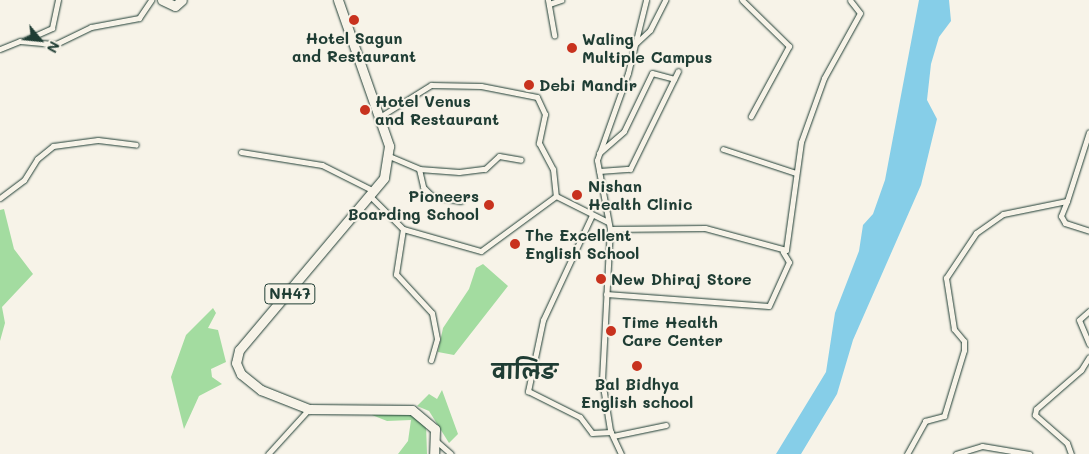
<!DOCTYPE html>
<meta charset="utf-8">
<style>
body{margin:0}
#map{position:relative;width:1089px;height:454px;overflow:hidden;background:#f7f3e8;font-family:Mali,"Playpen Sans Deva",sans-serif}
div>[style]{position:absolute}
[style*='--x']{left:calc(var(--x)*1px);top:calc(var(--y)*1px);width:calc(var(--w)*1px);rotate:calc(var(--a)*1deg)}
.green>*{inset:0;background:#a3dca0}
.water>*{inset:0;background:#86cee8}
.roads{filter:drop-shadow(0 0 1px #1f3d34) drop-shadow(0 0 1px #1f3d34)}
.minor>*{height:5px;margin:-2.5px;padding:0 2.5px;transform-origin:2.5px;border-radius:2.5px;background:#f7f3e8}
.trunk>*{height:9px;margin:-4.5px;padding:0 4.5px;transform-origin:4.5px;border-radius:4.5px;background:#f7f3e8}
.dots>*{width:14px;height:14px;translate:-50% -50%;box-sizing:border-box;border:2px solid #f7f3e8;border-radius:50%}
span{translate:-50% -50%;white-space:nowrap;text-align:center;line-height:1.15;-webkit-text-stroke:4px #f7f3e8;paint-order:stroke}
.shield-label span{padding:1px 4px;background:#f7f3e8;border:1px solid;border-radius:4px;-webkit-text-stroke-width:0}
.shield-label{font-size:15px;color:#1f3d34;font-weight:700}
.poi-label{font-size:16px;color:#1f3d34;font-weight:700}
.left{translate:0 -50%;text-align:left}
.right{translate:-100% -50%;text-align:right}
.district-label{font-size:21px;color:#1f3d34;font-weight:700}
.north{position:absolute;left:15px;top:15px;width:50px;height:50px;-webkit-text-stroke:4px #f7f3e8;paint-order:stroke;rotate:118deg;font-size:14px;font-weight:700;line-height:20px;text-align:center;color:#1f3d34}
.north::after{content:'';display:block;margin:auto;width:18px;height:22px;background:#1f3d34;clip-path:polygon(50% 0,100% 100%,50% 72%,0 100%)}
</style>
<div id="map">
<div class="green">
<i style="clip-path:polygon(4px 209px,14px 249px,33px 274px,2px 307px,5px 323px,0 341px,0 210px)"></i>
<i style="clip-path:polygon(483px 264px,508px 286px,454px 355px,438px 352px,443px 328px,469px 289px,476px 268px)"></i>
<i style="clip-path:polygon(213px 308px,216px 313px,208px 328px,218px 330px,226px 362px,211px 369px,212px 377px,222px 384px,199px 396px,184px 429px,171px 377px,186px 335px)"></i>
<i style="clip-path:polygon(442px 390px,458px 434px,449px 443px,429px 411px,417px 406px,429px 394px,437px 399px)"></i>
<i style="clip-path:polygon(406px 410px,426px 424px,427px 454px,398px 454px,408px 441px,411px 420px,387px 421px,372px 415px,372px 411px)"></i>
</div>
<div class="water">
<i style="clip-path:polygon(919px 0,949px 0,951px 21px,939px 37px,931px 64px,927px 100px,937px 119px,921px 185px,853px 340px,837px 394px,801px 454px,776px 454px,826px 372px,835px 313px,859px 251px,863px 225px,873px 214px,885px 180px)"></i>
</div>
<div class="roads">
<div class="minor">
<i style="--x:548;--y:0;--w:36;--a:80"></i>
<i style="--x:742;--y:0;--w:66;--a:44.4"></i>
<i style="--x:789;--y:46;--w:80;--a:118.5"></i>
<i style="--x:549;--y:4;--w:13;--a:-18"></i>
<i style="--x:23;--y:41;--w:32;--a:-24"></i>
<i style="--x:52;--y:28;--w:29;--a:-78"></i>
<i style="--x:634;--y:45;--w:22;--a:-43"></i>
<i style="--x:650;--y:30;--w:34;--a:-63"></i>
<i style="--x:0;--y:49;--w:22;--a:-22"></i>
<i style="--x:20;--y:41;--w:36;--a:5"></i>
<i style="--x:56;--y:44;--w:39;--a:-26"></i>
<i style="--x:91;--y:27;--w:49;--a:-10.6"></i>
<i style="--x:139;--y:18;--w:22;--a:-56"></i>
<i style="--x:381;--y:116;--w:59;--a:-31.8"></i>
<i style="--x:431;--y:85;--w:50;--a:1.1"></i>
<i style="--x:481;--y:86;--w:57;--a:11.1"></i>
<i style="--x:537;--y:97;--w:19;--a:65"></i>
<i style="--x:545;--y:114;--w:30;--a:102"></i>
<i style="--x:539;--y:143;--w:30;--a:62"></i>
<i style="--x:553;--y:169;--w:27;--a:84"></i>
<i style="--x:556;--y:196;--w:58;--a:26.6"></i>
<i style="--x:723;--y:149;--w:77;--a:18.2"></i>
<i style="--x:241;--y:152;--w:82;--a:9.1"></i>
<i style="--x:322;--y:165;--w:58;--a:26.6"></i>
<i style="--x:599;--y:153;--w:33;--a:-41"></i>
<i style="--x:624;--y:131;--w:64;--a:-64.2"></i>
<i style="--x:652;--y:73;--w:23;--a:15"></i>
<i style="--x:389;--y:156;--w:33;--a:23"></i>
<i style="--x:419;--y:169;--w:18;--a:77"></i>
<i style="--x:423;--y:187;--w:13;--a:45"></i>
<i style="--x:432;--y:196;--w:29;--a:10"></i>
<i style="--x:419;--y:169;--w:40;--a:4.3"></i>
<i style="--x:459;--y:172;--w:26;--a:-7"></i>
<i style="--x:485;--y:169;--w:19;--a:-43"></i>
<i style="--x:499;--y:156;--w:22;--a:10"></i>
<i style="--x:599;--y:171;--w:31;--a:-4"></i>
<i style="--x:630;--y:169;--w:109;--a:-63.9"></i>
<i style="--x:0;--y:198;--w:30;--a:-37"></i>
<i style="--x:24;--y:180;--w:25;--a:-58"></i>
<i style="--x:37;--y:159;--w:21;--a:-39"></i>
<i style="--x:53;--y:146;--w:45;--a:-7.6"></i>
<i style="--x:98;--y:140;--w:38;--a:7"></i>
<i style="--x:372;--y:198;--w:44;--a:45"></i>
<i style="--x:403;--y:229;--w:81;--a:15.8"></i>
<i style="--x:481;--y:251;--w:93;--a:-36.3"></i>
<i style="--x:1067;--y:201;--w:16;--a:112"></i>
<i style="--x:1061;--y:216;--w:8;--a:60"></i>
<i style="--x:1065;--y:223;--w:25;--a:18"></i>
<i style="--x:592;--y:215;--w:116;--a:115"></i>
<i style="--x:543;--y:320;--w:73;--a:101.9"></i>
<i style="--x:528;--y:391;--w:58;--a:26.6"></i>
<i style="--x:580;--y:417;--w:20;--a:53"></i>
<i style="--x:592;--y:433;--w:19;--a:-3"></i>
<i style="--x:403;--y:229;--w:46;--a:98.8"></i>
<i style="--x:396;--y:274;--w:53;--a:47.3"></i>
<i style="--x:432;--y:313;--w:26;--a:79"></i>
<i style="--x:437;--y:339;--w:22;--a:106"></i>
<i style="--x:610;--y:229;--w:95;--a:-0.6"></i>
<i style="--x:705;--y:228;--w:84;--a:15.2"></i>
<i style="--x:786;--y:250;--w:109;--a:-82.1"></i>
<i style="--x:801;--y:142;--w:68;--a:-70.2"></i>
<i style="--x:824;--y:78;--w:74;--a:-61"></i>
<i style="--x:860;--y:13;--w:16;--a:-128"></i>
<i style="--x:606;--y:294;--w:163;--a:4.2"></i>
<i style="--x:769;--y:306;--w:48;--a:-65.6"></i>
<i style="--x:789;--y:262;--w:12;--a:-121"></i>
<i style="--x:1089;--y:311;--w:13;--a:138"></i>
<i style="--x:1079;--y:320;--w:26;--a:67"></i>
<i style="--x:613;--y:436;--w:54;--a:-11.7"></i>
<i style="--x:435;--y:440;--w:21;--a:41"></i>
<i style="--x:268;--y:454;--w:61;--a:-47.7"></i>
<i style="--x:621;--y:454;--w:26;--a:-115"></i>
<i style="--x:610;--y:430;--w:51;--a:-99.1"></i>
<i style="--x:602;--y:380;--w:151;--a:-87"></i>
<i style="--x:610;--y:229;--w:70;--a:-100.7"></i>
<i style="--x:597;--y:160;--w:92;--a:-70.4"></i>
<i style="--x:628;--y:73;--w:75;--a:-76.1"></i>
<i style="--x:907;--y:454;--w:38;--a:-61"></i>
<i style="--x:925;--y:421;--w:20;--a:-15"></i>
<i style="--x:944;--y:416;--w:69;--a:-73.1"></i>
<i style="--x:964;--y:350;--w:9;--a:-90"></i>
<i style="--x:964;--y:341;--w:16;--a:-130"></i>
<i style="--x:954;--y:329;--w:52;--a:-98.9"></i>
<i style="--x:946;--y:278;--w:54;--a:-56.3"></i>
<i style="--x:976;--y:233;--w:33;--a:-35"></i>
<i style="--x:1003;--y:214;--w:65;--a:-11.5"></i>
<i style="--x:1067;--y:201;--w:72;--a:-72.3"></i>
<i style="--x:956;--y:454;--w:27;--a:-17"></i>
<i style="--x:982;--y:446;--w:48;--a:9.7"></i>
<i style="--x:1071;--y:454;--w:12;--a:-110"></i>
<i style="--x:1067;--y:443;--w:43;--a:-138.8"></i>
<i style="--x:1035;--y:415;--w:6;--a:-81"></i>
<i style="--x:1036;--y:409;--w:60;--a:-40.9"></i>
<i style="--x:1081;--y:370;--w:15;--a:-58"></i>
</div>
<div class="trunk">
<i style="--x:162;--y:0;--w:14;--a:25"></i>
<i style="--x:175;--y:6;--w:9;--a:-41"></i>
<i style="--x:338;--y:0;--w:155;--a:70.7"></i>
<i style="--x:389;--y:146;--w:32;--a:99"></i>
<i style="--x:384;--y:178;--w:225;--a:130.1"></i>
<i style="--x:239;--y:350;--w:13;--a:103"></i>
<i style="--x:236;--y:363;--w:12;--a:66"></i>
<i style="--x:241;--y:374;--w:26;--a:39"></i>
<i style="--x:261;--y:390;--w:52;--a:21.6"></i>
<i style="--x:309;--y:409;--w:103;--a:0.6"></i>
<i style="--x:412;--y:410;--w:30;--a:40"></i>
<i style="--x:435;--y:429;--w:25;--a:92"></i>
</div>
</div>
<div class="dots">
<i style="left:354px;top:20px;background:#c8321e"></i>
<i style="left:572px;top:48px;background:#c8321e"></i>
<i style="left:529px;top:85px;background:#c8321e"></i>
<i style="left:365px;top:110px;background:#c8321e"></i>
<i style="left:577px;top:195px;background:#c8321e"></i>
<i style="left:489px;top:205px;background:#c8321e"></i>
<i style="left:515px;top:244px;background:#c8321e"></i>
<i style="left:601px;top:279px;background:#c8321e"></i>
<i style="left:611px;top:331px;background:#c8321e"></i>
<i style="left:637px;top:366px;background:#c8321e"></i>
</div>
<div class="shield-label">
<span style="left:290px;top:294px">NH47</span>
</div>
<div class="poi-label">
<span style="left:354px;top:47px">Hotel Sagun<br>and Restaurant</span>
<span class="left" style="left:582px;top:48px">Waling<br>Multiple Campus</span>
<span class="left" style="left:539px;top:85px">Debi Mandir</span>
<span class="left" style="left:375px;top:110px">Hotel Venus<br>and Restaurant</span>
<span class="left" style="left:588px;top:195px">Nishan<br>Health Clinic</span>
<span class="right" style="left:479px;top:205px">Pioneers<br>Boarding School</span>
<span class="left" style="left:525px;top:244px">The Excellent<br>English School</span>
<span class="left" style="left:611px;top:279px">New Dhiraj Store</span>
<span class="left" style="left:622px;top:331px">Time Health<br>Care Center</span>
<span style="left:637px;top:393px">Bal Bidhya<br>English school</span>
</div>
<div class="district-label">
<span style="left:525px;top:371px">वालिङ</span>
</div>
<div class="north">N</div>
</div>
